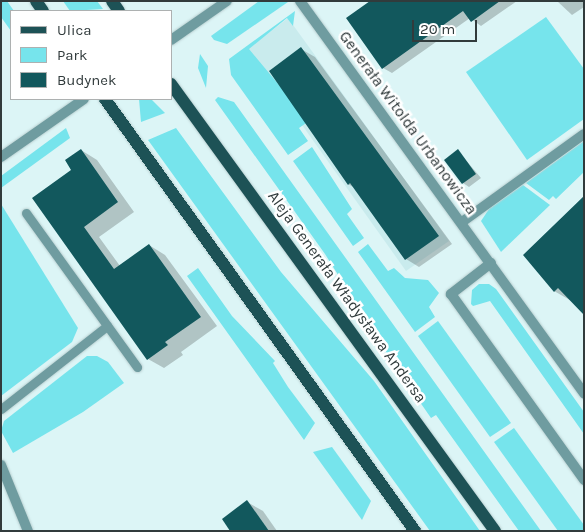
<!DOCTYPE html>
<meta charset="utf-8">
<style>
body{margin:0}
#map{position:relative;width:585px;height:532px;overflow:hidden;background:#dcf5f6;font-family:Karla,sans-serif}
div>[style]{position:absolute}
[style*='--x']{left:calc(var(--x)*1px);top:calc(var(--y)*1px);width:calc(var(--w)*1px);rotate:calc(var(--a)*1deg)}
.built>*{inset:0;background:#c9ebed}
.green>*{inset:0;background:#76e4ec}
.shadow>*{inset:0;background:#0003}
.building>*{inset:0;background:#12585d}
.roads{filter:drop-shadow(0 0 1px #bad0d1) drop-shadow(0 0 1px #bad0d1)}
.lane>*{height:9px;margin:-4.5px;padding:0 4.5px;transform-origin:4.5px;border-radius:4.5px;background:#6f9ca0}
.street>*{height:10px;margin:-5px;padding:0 5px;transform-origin:5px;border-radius:5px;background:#6f9ca0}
.primary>*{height:12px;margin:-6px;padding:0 6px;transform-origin:6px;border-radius:6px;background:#1d5256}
span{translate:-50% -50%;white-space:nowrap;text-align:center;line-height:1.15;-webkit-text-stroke:5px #fff;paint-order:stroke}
.street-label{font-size:16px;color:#313b3c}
.frame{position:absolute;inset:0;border:2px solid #313b3c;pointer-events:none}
.legend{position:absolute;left:10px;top:10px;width:162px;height:90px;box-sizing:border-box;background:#fff;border:1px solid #adb1b1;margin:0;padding:6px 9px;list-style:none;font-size:15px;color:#313b3c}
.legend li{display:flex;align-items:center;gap:10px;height:25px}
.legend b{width:25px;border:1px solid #adb1b1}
.scale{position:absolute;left:412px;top:20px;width:65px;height:22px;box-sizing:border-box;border:2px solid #313b3c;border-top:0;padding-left:6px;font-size:15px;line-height:18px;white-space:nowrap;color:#313b3c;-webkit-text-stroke:4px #fff;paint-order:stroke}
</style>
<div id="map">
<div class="built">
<i style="clip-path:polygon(288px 18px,449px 241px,406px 271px,248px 49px)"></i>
</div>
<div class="green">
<i style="clip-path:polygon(1px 1px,7px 1px,14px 11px,11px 11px,11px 31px,1px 17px)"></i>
<i style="clip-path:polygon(63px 1px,97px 1px,103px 9px,70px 11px)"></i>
<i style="clip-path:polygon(259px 1px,288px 2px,227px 44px,214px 40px,211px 36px)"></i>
<i style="clip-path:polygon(295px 11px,293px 26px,287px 18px,249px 49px,309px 121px,299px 128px,308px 141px,288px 155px,231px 75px,229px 59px)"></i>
<i style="clip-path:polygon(546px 17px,584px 69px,584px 119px,527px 160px,466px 72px)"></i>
<i style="clip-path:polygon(200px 54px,208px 66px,206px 88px,198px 68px)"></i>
<i style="clip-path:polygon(218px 97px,234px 102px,541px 531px,519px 531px,436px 415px,431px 418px,397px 369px,325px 254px,215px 100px)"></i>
<i style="clip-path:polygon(139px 99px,151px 99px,165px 113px,141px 122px)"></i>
<i style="clip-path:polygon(66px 128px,70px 138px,1px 188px,1px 176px)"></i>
<i style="clip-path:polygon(176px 128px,281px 272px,374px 381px,480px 531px,430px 531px,148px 140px)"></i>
<i style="clip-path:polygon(584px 141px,584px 172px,556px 199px,553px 196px,549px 200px,526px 183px)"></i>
<i style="clip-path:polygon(312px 147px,352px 209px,347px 214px,364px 238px,353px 246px,293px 161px)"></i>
<i style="clip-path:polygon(523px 185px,550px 205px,501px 252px,481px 221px,489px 209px)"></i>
<i style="clip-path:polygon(1px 204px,78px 328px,72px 342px,1px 396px)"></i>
<i style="clip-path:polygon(368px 244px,388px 271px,394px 268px,405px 278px,428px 280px,439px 293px,429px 307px,435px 317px,415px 332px,358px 252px)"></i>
<i style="clip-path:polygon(198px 268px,232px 316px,275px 361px,273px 363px,288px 387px,315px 423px,304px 440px,187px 276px)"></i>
<i style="clip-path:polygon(479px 284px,489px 284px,496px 289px,584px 412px,584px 434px,490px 301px,473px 306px,471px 304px,472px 290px)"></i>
<i style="clip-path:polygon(438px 321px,511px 423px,490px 437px,418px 336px)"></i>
<i style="clip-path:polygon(87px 356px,97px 356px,108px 362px,124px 383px,83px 412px,13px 453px,1px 431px,4px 421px)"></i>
<i style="clip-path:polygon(514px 428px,584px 525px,584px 531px,558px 531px,494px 442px)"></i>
<i style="clip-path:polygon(332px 447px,371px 501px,362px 520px,313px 452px)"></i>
</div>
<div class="shadow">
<i style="clip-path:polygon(372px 1px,517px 1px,481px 26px,470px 18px,392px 73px,383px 68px)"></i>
<i style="clip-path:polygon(557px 1px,584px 1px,584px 7px,572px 15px)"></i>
<i style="clip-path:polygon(301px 49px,315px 57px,452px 244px,419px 267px,406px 259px,355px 188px,348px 184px)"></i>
<i style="clip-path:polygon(81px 150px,97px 160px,134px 212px,99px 237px,120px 266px,149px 245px,165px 255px,217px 326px,181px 352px,183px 355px,164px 368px,148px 359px,34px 198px,73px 170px)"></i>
<i style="clip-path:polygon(458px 151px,481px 178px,469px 187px,463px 183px)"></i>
<i style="clip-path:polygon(525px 255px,584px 308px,554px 291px)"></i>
<i style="clip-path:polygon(247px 502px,263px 511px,277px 531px,232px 531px)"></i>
</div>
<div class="building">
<i style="clip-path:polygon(370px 1px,500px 1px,471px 22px,463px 11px,382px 69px,346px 18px)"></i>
<i style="clip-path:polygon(301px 47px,439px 236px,405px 260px,350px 183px,348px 185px,269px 71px)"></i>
<i style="clip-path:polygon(81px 149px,118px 202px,84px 227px,114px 269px,149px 244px,201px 317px,165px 342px,168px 345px,147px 360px,32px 198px,71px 170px,65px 160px)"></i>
<i style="clip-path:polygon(458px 149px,476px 174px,462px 184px,444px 160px)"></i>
<i style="clip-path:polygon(584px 196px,584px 315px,558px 288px,554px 292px,523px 255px)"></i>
<i style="clip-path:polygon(247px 500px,269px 531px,230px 531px,222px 519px)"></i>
</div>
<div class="roads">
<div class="lane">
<i style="--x:26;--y:213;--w:190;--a:54.2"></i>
<i style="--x:1;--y:409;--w:135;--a:-38.1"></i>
</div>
<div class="street">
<i style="--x:300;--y:1;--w:485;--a:54.1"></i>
<i style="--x:171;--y:40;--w:68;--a:-34.9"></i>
<i style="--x:1;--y:157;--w:101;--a:-34.9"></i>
<i style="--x:462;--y:222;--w:150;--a:-35.8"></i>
<i style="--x:491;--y:263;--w:51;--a:142.2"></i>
<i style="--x:451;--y:294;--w:229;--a:54.4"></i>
<i style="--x:1;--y:465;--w:71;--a:67.8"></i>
</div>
<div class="primary">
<i style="--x:36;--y:1;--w:12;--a:55"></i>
<i style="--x:112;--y:1;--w:12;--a:55"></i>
<i style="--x:171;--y:84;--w:552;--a:54.06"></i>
<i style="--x:105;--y:99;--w:532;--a:54.34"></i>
</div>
</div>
<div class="street-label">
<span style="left:408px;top:123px;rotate:54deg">Generała Witolda Urbanowicza</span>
<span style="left:347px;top:297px;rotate:54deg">Aleja Generała Władysława Andersa</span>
</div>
<div class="frame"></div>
<ul class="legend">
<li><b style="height:6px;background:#1d5256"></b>Ulica</li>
<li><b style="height:14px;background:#76e4ec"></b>Park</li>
<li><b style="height:14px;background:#12585d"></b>Budynek</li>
</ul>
<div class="scale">20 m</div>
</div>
